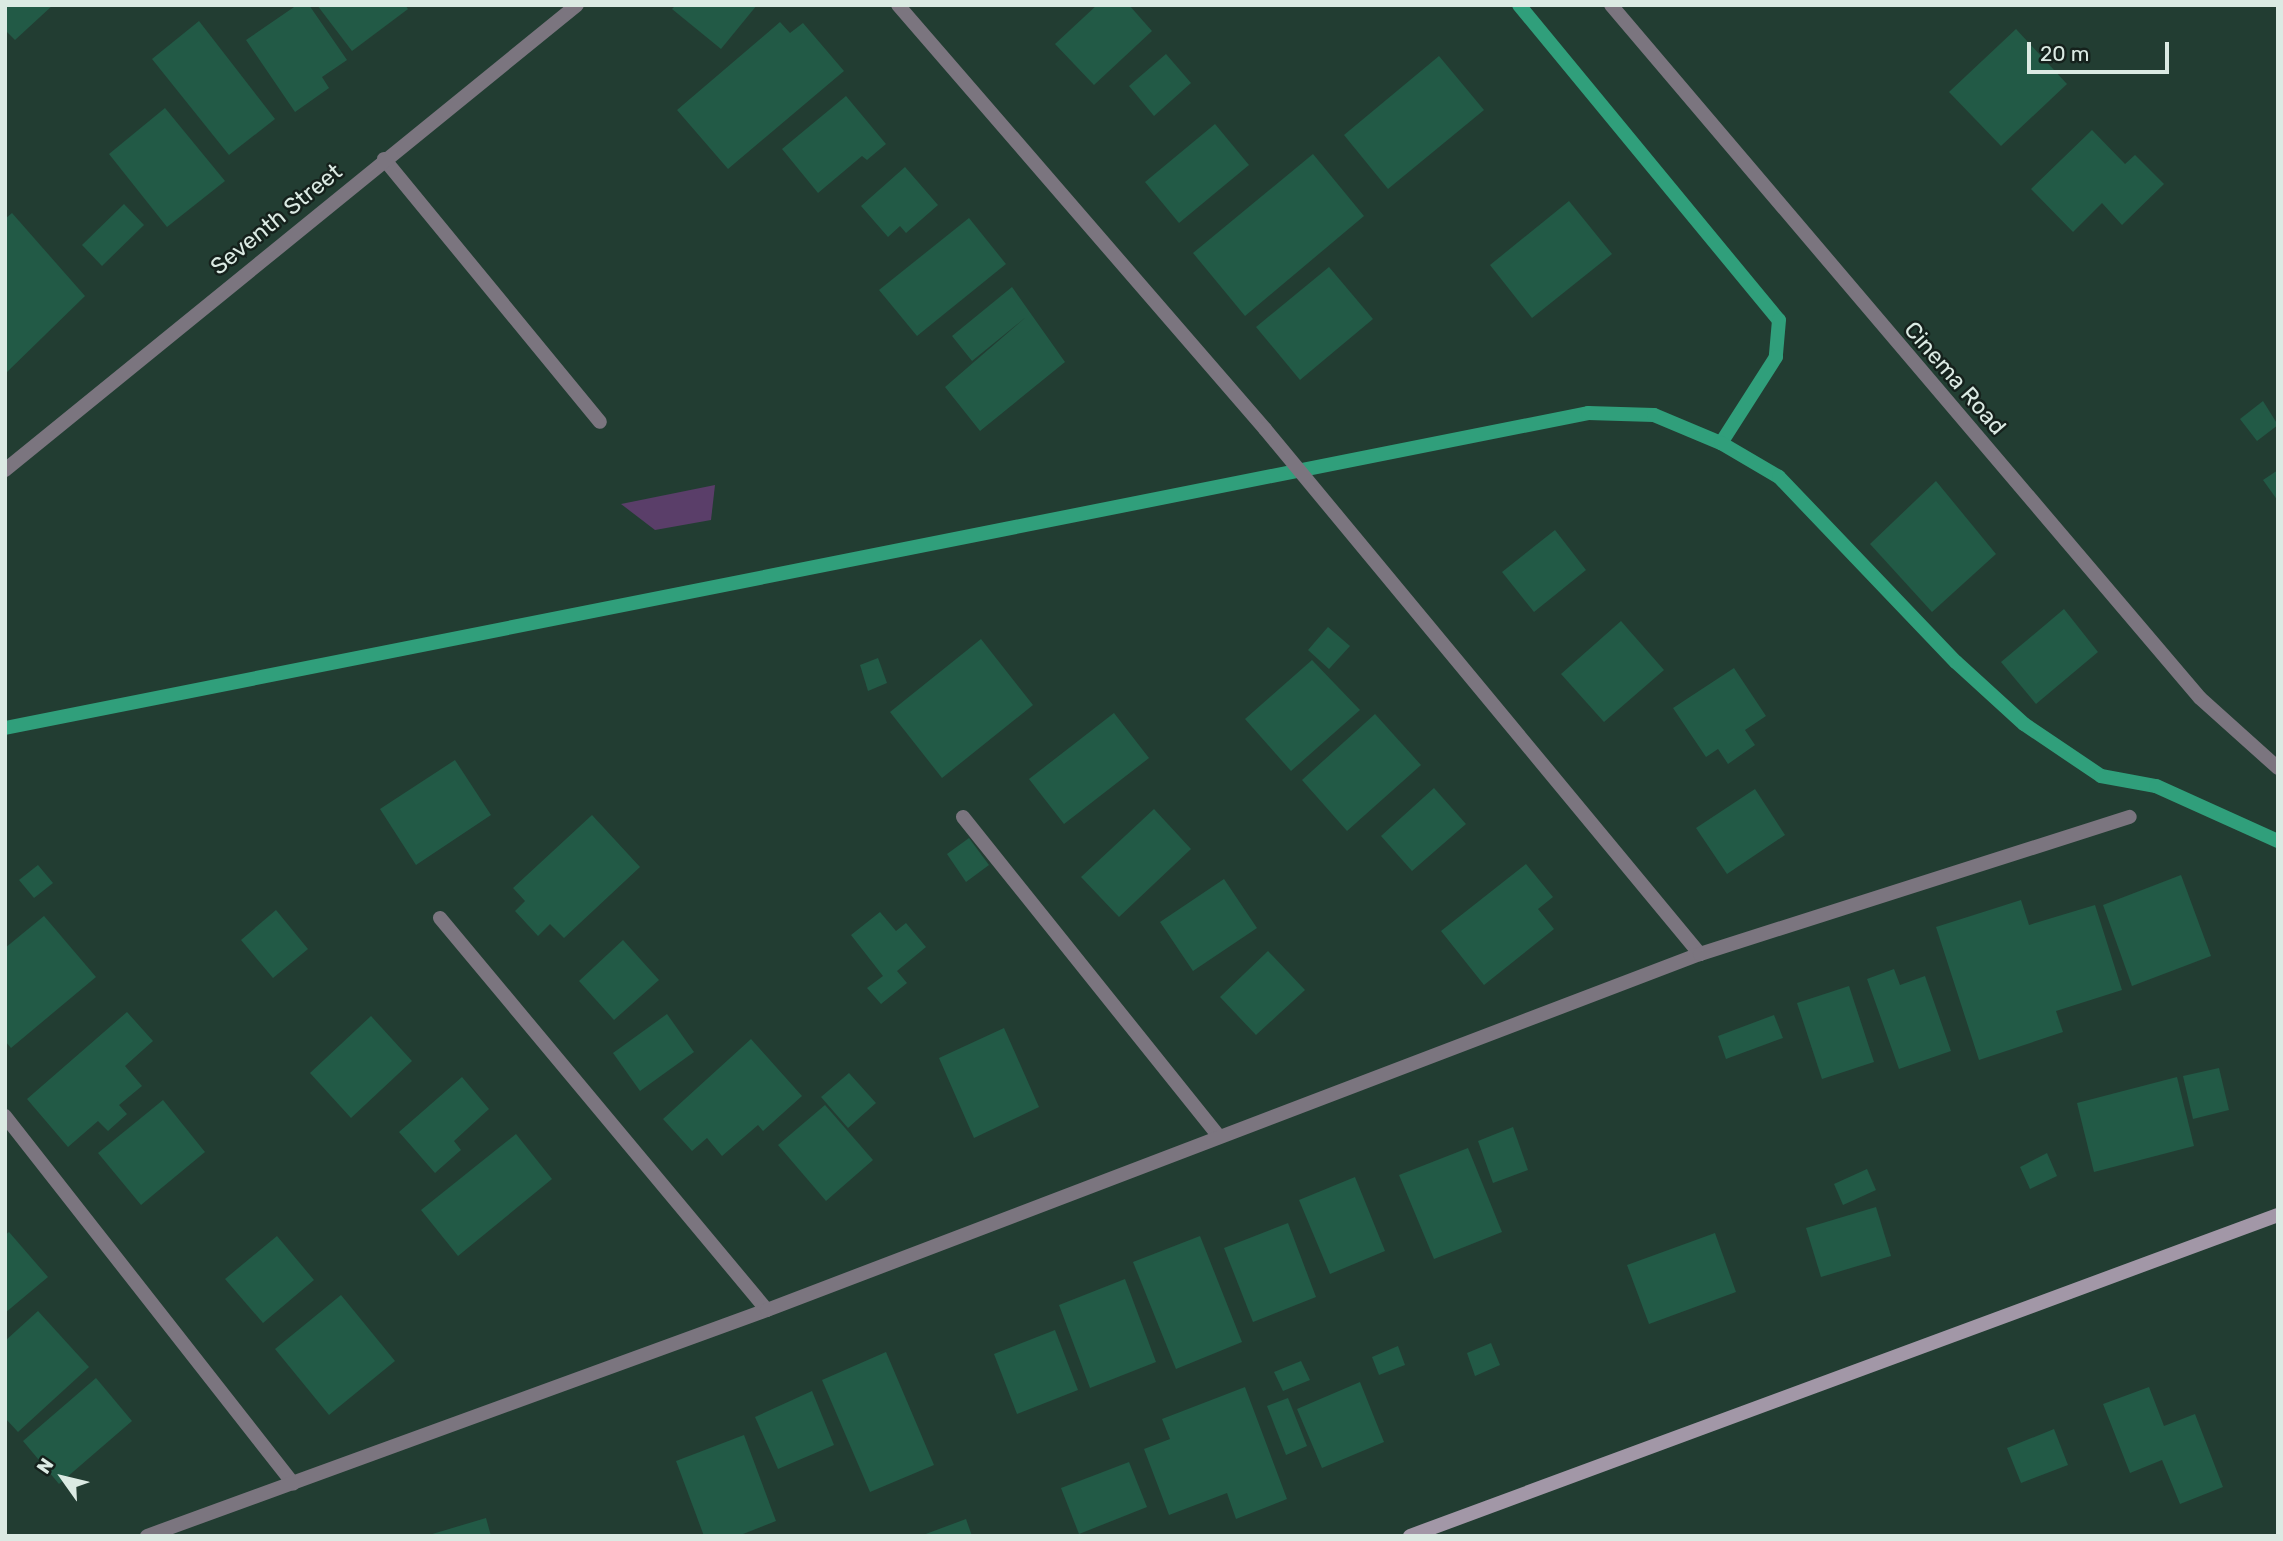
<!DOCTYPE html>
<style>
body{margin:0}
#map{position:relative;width:2283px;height:1541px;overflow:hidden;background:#223d32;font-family:Rubik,sans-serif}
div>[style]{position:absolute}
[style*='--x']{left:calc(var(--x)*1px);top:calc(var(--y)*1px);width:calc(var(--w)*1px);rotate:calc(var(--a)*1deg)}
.green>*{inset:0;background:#5a3e69}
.stream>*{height:14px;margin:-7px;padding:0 7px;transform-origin:7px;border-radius:7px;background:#309f7b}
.building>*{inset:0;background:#225a46}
.minor>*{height:14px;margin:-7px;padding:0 7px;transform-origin:7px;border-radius:7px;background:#7b757f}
.secondary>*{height:14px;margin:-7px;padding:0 7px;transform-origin:7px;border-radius:7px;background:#a297a7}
span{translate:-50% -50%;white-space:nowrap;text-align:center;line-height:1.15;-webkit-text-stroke:5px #15211c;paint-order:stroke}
.street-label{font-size:23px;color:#dbeae3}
.frame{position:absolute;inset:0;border:7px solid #dbeae3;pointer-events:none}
.north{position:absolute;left:28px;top:1443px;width:70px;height:70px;-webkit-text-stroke:5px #15211c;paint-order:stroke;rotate:304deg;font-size:19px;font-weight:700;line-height:28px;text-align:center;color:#dbeae3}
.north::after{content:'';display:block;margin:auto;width:24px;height:32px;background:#dbeae3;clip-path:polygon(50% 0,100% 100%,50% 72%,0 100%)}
.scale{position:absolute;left:2027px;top:42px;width:142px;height:32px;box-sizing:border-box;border:4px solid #dbeae3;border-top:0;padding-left:9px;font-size:21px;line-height:24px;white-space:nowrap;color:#dbeae3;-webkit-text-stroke:5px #15211c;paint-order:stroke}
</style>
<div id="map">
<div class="green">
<i style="clip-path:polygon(715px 485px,711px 520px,655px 530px,621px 504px)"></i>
</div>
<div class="stream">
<i style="--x:1519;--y:5;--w:408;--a:50.5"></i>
<i style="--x:1779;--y:320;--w:37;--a:95"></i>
<i style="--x:1776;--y:357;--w:102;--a:122.6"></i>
<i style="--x:5;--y:728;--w:1614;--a:-11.25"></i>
<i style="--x:1588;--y:413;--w:66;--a:1.7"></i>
<i style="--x:1654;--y:415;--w:73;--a:22.7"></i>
<i style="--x:1721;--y:443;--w:67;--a:30.4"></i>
<i style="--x:1779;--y:477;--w:256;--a:46.3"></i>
<i style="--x:1956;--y:662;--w:92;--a:42.4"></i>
<i style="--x:2024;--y:724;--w:93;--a:34"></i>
<i style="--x:2101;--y:776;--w:56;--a:10.3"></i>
<i style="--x:2156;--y:786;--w:134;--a:24.3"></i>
</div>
<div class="building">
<i style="clip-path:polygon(5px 5px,53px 5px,15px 40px,5px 30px)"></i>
<i style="clip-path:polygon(297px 5px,309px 5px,347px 60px,322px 77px,329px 88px,295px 112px,246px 40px)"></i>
<i style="clip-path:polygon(317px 5px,405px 5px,408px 9px,352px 51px)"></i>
<i style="clip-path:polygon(676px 5px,757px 5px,721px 49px,672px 9px)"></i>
<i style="clip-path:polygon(1097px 5px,1129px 5px,1152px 31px,1094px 85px,1055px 44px)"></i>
<i style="clip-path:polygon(199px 21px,275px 119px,229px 155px,152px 59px)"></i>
<i style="clip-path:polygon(780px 22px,790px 33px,803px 23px,844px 71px,728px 169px,677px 110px)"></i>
<i style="clip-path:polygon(2016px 29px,2067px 84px,2001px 146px,1949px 92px)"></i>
<i style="clip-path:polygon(1166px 54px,1191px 83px,1154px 116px,1129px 86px)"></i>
<i style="clip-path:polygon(1439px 56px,1484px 110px,1388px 189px,1344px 135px)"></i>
<i style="clip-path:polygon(846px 96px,886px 144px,867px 160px,862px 156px,818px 193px,782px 149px)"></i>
<i style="clip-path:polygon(165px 108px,225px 181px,167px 227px,109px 154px)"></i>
<i style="clip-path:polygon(1215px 124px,1249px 165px,1179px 223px,1145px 182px)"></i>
<i style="clip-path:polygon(2092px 130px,2125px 164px,2135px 155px,2164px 184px,2122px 225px,2102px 203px,2073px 232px,2031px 189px)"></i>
<i style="clip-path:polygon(1313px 154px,1364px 216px,1245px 316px,1193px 253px)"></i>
<i style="clip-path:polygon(905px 167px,938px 205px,906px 233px,900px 226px,888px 237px,861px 206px)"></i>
<i style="clip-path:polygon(1569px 201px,1612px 254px,1532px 318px,1490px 265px)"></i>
<i style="clip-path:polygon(124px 204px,144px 225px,102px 266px,82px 245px)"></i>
<i style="clip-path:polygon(12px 213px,85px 296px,5px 374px,5px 219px)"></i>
<i style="clip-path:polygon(969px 218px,1006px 264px,917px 336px,879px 290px)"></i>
<i style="clip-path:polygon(1329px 267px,1373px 319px,1300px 380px,1256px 327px)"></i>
<i style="clip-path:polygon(1012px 287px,1065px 362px,980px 431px,945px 387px,1026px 317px,972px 361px,952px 336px)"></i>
<i style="clip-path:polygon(2263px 401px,2278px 425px,2257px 441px,2240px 419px)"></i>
<i style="clip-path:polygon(2278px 470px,2278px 501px,2263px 480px)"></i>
<i style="clip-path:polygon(1936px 481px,1996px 554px,1932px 612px,1870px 544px)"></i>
<i style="clip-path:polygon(1555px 530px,1586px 570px,1534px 612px,1502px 572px)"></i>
<i style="clip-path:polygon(2064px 609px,2098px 652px,2036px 704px,2001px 662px)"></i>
<i style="clip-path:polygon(1621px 621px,1664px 670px,1604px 722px,1561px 674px)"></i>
<i style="clip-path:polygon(1328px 627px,1350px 646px,1329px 669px,1308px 650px)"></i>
<i style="clip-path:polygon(981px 639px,1033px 705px,942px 778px,890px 712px)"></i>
<i style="clip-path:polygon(878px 658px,887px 683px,868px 691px,860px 665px)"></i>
<i style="clip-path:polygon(1312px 660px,1360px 710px,1291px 771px,1245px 719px)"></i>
<i style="clip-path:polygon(1734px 668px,1766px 716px,1745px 730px,1755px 745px,1728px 764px,1718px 749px,1706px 757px,1673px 708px)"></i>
<i style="clip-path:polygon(1114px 713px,1149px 758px,1064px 824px,1029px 779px)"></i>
<i style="clip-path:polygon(1375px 714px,1421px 765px,1347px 831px,1302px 780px)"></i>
<i style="clip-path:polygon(455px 760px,491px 815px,416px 865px,380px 809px)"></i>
<i style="clip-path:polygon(1434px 788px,1466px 824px,1412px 871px,1381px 836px)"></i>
<i style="clip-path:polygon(1755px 789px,1785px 835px,1727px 874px,1696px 828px)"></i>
<i style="clip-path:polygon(1154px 809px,1191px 849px,1119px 917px,1081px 877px)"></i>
<i style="clip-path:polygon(592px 815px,640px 867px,564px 938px,550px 924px,538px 936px,515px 911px,525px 901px,513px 888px)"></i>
<i style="clip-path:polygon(969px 838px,989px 865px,966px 882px,947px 854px)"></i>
<i style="clip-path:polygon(1526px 864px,1553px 897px,1538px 909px,1554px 929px,1484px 985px,1441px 931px)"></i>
<i style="clip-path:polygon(38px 865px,53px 883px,34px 898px,19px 880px)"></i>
<i style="clip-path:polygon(2181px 875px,2211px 956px,2132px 986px,2103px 905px)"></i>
<i style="clip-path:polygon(1224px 879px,1257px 928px,1193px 971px,1160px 922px)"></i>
<i style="clip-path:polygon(2021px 900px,2029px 925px,2095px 905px,2122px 990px,2056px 1011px,2063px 1032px,1979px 1060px,1936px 927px)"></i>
<i style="clip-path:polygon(276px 910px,308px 949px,273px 978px,241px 940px)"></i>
<i style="clip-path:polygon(880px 912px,896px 931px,906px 923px,926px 947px,897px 971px,907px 983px,881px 1004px,867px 988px,883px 976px,851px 935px)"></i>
<i style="clip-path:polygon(44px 916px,96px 977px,11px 1048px,5px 1041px,5px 948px)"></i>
<i style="clip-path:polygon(623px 940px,659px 980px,614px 1020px,579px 981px)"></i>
<i style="clip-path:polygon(1268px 951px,1305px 990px,1256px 1035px,1220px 997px)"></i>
<i style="clip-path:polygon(1894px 969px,1900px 985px,1925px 976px,1951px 1051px,1899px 1069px,1867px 979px)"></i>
<i style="clip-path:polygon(1849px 986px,1874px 1062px,1822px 1079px,1797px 1003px)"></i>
<i style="clip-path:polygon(127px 1012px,153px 1041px,125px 1066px,142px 1086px,119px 1105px,127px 1114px,108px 1131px,98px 1121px,68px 1147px,27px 1099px)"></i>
<i style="clip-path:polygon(667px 1014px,694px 1052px,640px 1091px,613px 1053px)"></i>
<i style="clip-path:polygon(1774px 1015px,1783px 1038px,1726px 1059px,1718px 1036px)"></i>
<i style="clip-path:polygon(371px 1016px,412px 1061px,351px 1118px,310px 1073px)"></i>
<i style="clip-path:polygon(1004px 1028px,1039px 1107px,974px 1138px,939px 1058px)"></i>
<i style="clip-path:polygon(751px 1039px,802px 1096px,763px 1131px,758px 1125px,722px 1156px,707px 1138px,692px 1151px,663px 1119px)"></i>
<i style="clip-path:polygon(2219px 1068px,2229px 1110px,2193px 1119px,2183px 1076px)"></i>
<i style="clip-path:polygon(849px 1073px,876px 1103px,848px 1128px,821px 1097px)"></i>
<i style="clip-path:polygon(462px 1077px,489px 1109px,454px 1141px,461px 1150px,435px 1173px,399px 1132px)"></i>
<i style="clip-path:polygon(2177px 1077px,2194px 1146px,2094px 1172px,2077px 1103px)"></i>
<i style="clip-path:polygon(163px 1100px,205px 1152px,141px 1205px,98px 1153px)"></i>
<i style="clip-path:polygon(825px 1105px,873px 1160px,826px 1201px,778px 1145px)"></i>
<i style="clip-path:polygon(1513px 1127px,1528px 1170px,1493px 1183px,1478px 1141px)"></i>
<i style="clip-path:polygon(516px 1134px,552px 1179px,458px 1256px,421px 1210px)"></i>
<i style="clip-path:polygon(1468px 1148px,1502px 1232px,1434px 1259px,1399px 1175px)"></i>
<i style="clip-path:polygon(2047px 1153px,2057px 1176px,2030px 1189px,2020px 1167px)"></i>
<i style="clip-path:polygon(1867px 1169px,1876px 1190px,1843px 1205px,1834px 1184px)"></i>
<i style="clip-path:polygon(1355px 1177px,1385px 1251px,1330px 1274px,1299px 1200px)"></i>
<i style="clip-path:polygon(1876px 1207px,1891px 1256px,1821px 1277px,1806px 1228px)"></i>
<i style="clip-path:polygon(1288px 1223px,1316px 1297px,1253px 1322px,1224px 1248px)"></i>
<i style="clip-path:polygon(9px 1232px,48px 1277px,5px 1313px,5px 1235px)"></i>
<i style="clip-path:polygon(1715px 1233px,1736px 1292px,1649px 1324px,1627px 1265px)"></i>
<i style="clip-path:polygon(277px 1236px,314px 1280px,263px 1323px,225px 1279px)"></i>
<i style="clip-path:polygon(1200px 1236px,1242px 1342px,1176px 1369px,1133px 1262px)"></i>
<i style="clip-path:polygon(1125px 1279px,1156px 1362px,1090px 1388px,1059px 1305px)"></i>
<i style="clip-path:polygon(341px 1295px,395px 1361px,329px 1415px,275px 1349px)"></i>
<i style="clip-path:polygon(38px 1311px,89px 1367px,18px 1432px,5px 1418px,5px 1341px)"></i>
<i style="clip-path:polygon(1055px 1330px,1078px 1390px,1017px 1414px,994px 1354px)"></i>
<i style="clip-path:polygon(1491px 1343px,1500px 1365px,1475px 1376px,1467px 1353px)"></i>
<i style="clip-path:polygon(1398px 1346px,1405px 1365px,1379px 1375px,1372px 1357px)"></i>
<i style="clip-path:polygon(886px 1352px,934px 1465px,870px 1492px,822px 1380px)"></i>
<i style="clip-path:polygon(1301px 1361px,1310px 1380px,1283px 1391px,1274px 1372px)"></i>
<i style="clip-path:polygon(96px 1378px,132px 1421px,59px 1484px,23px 1441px)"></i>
<i style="clip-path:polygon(1360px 1382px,1384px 1442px,1322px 1468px,1297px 1409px)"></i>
<i style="clip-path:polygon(1245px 1387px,1287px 1499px,1236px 1519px,1227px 1493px,1169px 1515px,1144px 1449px,1170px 1439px,1162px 1419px)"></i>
<i style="clip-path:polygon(2149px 1387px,2164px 1426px,2195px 1414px,2223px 1487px,2180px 1504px,2162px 1460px,2130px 1473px,2103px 1404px)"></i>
<i style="clip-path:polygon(812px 1391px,834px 1445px,778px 1469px,755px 1417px)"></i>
<i style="clip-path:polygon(1288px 1398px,1307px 1446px,1286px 1455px,1267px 1406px)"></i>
<i style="clip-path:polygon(2054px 1429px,2068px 1465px,2021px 1483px,2007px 1448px)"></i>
<i style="clip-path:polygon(744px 1435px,776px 1521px,738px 1536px,704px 1536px,676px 1461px)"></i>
<i style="clip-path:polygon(1129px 1462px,1147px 1507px,1079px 1534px,1061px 1488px)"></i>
<i style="clip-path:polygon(486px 1518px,491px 1536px,430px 1536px,429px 1535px)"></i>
<i style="clip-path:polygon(966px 1519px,972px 1536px,923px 1536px,923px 1535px)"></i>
</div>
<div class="minor">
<i style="--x:898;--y:5;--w:561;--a:49.12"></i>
<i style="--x:1265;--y:429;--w:682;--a:50.36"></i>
<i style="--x:1611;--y:5;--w:909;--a:49.64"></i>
<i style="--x:2200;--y:698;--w:105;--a:41.9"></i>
<i style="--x:384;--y:159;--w:340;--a:50.6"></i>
<i style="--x:5;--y:470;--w:737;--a:-39.11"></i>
<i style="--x:963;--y:817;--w:409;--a:51.3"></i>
<i style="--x:440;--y:918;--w:510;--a:50.17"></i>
<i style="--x:5;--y:1116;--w:467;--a:51.9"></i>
<i style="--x:147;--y:1536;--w:660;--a:-20.03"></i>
<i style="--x:767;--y:1310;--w:999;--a:-20.89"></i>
<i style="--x:1700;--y:954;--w:451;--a:-17.7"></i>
</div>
<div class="secondary">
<i style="--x:1410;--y:1536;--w:925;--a:-20.3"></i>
</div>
<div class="street-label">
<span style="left:276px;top:219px;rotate:-39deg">Seventh Street</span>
<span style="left:1955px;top:378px;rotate:49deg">Cinema Road</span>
</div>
<div class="frame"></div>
<div class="north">N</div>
<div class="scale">20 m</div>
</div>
